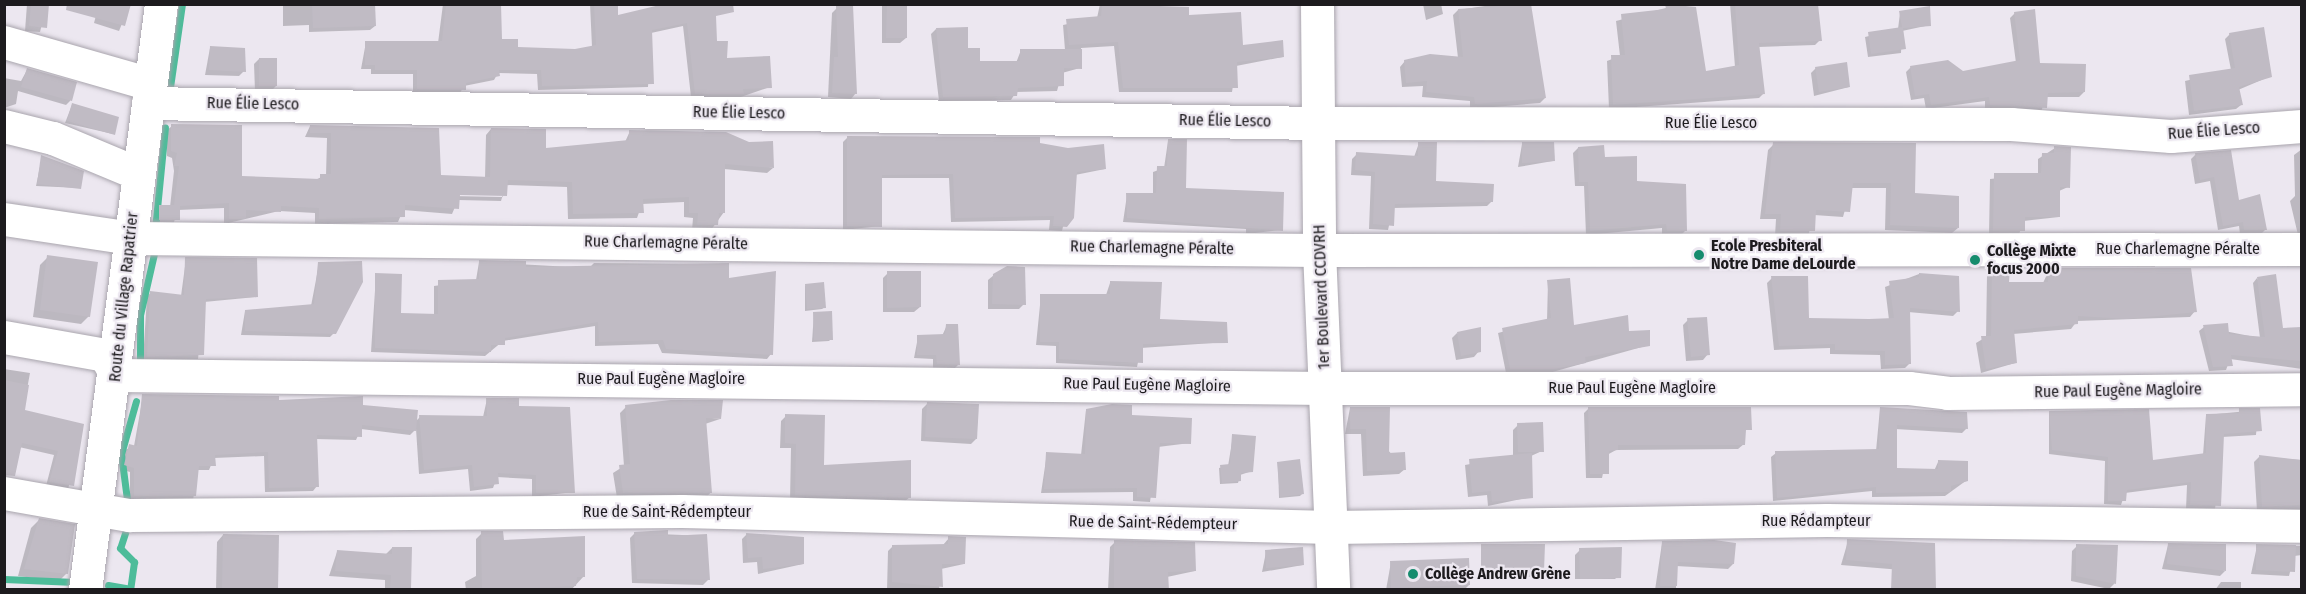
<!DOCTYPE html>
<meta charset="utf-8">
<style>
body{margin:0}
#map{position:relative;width:2306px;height:594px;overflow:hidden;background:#ece7f0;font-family:"Fira Sans Condensed",sans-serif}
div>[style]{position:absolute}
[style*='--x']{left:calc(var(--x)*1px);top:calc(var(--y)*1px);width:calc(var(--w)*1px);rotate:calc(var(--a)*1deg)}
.shadow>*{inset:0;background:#0003}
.stream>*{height:7px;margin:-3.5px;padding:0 3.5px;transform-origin:3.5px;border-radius:3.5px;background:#4dbc9a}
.building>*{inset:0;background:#c0bbc4}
.roads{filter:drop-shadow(0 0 2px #a9a5ad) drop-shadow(0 0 2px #a9a5ad)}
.minor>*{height:33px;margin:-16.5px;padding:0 16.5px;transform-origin:16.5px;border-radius:16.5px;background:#fff}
.dots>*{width:16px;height:16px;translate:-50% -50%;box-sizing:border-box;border:3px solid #ece7f0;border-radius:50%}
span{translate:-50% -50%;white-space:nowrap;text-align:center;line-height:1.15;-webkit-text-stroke:4.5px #ece7f0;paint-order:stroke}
.street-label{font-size:16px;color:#1d1b1e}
.poi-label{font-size:16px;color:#1d1b1e;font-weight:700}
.left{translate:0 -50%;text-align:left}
.frame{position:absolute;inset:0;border:6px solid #1d1b1e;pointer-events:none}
</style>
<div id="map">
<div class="shadow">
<i style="clip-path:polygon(27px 4px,47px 4px,40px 32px,25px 31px)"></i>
<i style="clip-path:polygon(99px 4px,130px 4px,119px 31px,94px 23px)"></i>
<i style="clip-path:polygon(283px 4px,375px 4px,375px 26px,370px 30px,309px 32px,309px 25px,283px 26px)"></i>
<i style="clip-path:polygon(443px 4px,500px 4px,501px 41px,516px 48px,576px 50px,592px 47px,590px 4px,616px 4px,617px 16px,685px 4px,726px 59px,770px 87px,738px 98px,691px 97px,683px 26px,651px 33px,648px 87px,538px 90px,537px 74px,498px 73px,494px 80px,464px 86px,460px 93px,413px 93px,413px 74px,371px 74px,371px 69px,361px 69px,366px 42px,438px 43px)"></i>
<i style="clip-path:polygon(882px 4px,905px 4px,906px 38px,900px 43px,882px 43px)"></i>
<i style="clip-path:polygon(1100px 4px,1188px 17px,1241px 47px,1283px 57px,1236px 66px,1232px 92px,1119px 92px,1114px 46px,1081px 48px,1080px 68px,1062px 73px,1057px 91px,1016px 92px,1011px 100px,939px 101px,931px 34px,936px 29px,979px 62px,1016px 63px,1021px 50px,1065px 50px,1063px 25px,1097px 18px)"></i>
<i style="clip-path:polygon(1423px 4px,1441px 4px,1443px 14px,1426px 20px)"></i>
<i style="clip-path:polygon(1498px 4px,1529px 4px,1545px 98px,1540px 103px,1470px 109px,1470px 101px,1422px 97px,1423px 86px,1402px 87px,1400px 67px,1405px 61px,1458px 58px,1453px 15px,1458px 10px)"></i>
<i style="clip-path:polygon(1681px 4px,1705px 73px,1735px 67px,1730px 4px,1751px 4px,1820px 40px,1815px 45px,1758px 47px,1764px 93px,1759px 98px,1609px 109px,1607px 61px,1620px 56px,1616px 21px)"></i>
<i style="clip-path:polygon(837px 8px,856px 93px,851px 99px,828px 97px,832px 13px)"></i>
<i style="clip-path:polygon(1900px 13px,1930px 25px,1902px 31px,1901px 53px,1868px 57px,1865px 37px,1898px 29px)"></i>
<i style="clip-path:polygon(2015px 13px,2039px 65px,2084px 92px,2079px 97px,2046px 97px,2041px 112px,1985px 109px,1985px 101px,1926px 109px,1924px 98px,1911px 100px,1906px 72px,1911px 67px,1963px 73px,2016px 63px,2010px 18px)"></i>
<i style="clip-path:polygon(2230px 34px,2271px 76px,2238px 90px,2241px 105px,2236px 109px,2189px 115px,2185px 81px,2231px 70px,2225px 39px)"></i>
<i style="clip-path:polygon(210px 48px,244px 71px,239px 76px,205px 75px)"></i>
<i style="clip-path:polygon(259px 59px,276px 86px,271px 91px,255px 91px,254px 64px)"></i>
<i style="clip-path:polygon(1816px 68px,1849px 87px,1814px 96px,1811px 73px)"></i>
<i style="clip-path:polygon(27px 70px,75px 84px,70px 101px,66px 105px,18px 91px,16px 104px,4px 108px,4px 78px,21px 81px)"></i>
<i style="clip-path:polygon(72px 105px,113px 134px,65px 123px)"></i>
<i style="clip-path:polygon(evenodd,172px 126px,240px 178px,315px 180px,326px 175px,327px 138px,305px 137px,310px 126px,438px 129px,439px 176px,485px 178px,486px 135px,491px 129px,544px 150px,625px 142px,630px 131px,773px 168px,767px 173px,724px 169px,724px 212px,711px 230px,692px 230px,693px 218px,684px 217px,684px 202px,642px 204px,637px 218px,568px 219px,567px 187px,506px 185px,501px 201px,458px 200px,452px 214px,403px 210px,398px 222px,315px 224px,315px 213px,279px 211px,224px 224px,224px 208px,178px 210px,173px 225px,154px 224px,155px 212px,170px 207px,174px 171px,172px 158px,167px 156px,166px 131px,172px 126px,452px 193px,503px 194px,503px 197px,452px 196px,452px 193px)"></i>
<i style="clip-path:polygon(847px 138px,1038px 145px,1105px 169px,1075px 175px,1062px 231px,1049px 230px,1050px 220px,951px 222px,949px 178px,881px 178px,881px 226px,843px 230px,843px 142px)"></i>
<i style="clip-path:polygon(1168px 141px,1184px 189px,1281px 230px,1246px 234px,1246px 229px,1123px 222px,1127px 195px,1153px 194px,1153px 172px,1164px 168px)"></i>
<i style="clip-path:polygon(1419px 143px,1435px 183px,1492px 201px,1487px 206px,1393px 208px,1388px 230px,1369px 229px,1371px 176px,1351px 175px,1352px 159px,1357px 154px,1414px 157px)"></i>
<i style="clip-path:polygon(1522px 144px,1553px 161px,1518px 167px)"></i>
<i style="clip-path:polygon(1774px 144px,1914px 144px,1914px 194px,1958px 228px,1952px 233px,1885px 230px,1886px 188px,1851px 188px,1843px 217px,1814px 215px,1808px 236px,1775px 236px,1776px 219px,1760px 219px,1768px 150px)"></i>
<i style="clip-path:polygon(1578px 148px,1636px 182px,1686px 230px,1681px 235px,1662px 235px,1662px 228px,1586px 235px,1584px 186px,1575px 186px,1573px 153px)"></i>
<i style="clip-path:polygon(2055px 148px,2068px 187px,2059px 191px,2059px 217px,2024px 221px,2019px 234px,1989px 234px,1990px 179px,2038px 174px,2038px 159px)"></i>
<i style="clip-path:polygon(2302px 149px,2302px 235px,2298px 235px,2290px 201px,2295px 196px,2294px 155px)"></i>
<i style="clip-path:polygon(2196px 154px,2265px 230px,2261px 234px,2240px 234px,2239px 226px,2218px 230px,2210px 181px,2195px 184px,2191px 159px)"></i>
<i style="clip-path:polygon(42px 157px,80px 188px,36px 186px)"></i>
<i style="clip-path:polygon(48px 257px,89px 316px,81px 324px,33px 317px,40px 265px)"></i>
<i style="clip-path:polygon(186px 259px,257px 297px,204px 302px,198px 359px,143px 360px,147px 297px,151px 292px,181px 296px)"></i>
<i style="clip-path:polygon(479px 262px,589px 268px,594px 263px,727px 264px,728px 280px,771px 354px,767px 359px,662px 353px,658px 344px,595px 346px,595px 326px,503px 341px,485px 356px,371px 352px,376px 275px,400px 315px,434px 315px,434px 286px,476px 280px)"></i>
<i style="clip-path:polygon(319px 264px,334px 333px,330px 337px,241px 335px,245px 311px,311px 306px)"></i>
<i style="clip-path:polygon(1993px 270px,2008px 283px,2043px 283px,2049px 270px,2195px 311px,2190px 317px,2077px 321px,2071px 329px,2013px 334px,2015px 363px,1981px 373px,1976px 343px,1986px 337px,1987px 275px)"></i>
<i style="clip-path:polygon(888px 273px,920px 307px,914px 312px,883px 312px,883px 278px)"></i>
<i style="clip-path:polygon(1919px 274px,1958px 311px,1953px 316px,1908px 312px,1910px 363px,1905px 368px,1881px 369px,1880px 355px,1830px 354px,1830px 348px,1774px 350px,1767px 283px,1772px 278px,1807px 320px,1889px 320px,1885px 287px)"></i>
<i style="clip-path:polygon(994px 275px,1024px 304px,1019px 309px,988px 309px,988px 280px)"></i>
<i style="clip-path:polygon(2257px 278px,2282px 330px,2302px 329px,2302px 369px,2230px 359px,2226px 370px,2209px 371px,2199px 331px,2204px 327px,2260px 338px,2253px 283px)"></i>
<i style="clip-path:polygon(1548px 282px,1573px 326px,1628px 333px,1649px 345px,1549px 373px,1506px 373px,1498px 333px,1547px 320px)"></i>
<i style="clip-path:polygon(1110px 283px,1158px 321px,1227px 342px,1141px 348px,1137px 367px,1056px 363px,1056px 346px,1036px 345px,1041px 295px,1106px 295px)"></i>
<i style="clip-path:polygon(805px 285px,825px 307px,822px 309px,805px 311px)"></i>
<i style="clip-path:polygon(814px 313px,831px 339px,829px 341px,812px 342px)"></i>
<i style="clip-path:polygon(1688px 320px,1708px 354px,1703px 360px,1686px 361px,1683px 325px)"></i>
<i style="clip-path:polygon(947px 325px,958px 365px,954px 369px,933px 368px,933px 359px,914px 358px,918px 337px,942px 336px)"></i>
<i style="clip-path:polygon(1457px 333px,1479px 351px,1474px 357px,1456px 360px,1452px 338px)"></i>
<i style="clip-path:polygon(4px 369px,30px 373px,23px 411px,82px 425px,68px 490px,46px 486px,54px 455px,19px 447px,14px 473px,4px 476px)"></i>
<i style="clip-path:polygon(143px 396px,361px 406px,415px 422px,420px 417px,483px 417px,487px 399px,518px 408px,574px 492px,532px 497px,532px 479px,497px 477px,493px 488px,470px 491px,468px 469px,419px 474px,416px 429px,410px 435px,361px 429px,356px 440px,316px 439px,317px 486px,313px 491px,265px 492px,264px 456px,214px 458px,209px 470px,198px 470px,193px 500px,130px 500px,130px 472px,120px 469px,125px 450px,134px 446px)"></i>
<i style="clip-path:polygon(927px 404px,976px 439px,971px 444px,921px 441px,922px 409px)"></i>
<i style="clip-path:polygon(626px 407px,720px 419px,705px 424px,711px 492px,705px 499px,617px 498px,613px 473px,624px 466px,620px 413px)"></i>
<i style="clip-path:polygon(1350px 408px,1405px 469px,1399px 474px,1363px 476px,1361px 434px,1345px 434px)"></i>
<i style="clip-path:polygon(1589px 408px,1744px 444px,1738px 449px,1616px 450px,1607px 455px,1602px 478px,1586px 478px,1584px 413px)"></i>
<i style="clip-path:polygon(1880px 408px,1967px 428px,1962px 433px,1895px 429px,1895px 470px,1934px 471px,1938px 462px,1967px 480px,1945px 496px,1872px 497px,1872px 491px,1773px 501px,1771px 457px,1776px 453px,1876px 451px)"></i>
<i style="clip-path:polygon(1086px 410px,1131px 416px,1190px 443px,1158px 447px,1150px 502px,1133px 501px,1133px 492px,1041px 493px,1047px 453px,1081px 455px)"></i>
<i style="clip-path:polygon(2258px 410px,2256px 435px,2222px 437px,2215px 510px,2186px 509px,2187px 485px,2125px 493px,2121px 505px,2104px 504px,2105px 461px,2049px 454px,2049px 412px,2152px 461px,2203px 455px,2206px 415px)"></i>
<i style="clip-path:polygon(786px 416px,822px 466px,910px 497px,904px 502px,790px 500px,791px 448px,780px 448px,781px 421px)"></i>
<i style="clip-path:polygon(1518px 425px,1542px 451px,1531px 456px,1531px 497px,1488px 506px,1487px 495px,1468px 497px,1465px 465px,1513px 456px,1513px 430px)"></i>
<i style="clip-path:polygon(1233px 436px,1252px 471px,1240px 475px,1238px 483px,1220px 484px,1219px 468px,1228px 466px)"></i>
<i style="clip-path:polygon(2259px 457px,2302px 460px,2302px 514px,2257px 511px,2254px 462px)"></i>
<i style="clip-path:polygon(1278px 463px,1302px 494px,1300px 496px,1279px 498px)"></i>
<i style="clip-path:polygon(39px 520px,67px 573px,59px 581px,18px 576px,31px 528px)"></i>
<i style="clip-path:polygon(482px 533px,503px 541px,584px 576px,571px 590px,466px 590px,465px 582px,476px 576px,476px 539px)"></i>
<i style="clip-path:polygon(635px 533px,706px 536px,709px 579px,703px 585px,632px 583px,630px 538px)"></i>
<i style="clip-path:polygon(747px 534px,803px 564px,758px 574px,757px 562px,743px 563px,742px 539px)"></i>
<i style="clip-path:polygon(223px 535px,277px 590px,216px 590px,217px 542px)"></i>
<i style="clip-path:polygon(949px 538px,964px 564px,941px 569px,939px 590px,887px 590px,888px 551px,893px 546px,943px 545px)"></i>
<i style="clip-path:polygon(1848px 541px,1926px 572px,1841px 565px)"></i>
<i style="clip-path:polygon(1115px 542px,1195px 571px,1167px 577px,1168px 590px,1108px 590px,1110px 547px)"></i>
<i style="clip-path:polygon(1662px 543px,1735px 545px,1733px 564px,1728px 569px,1676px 566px,1676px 590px,1655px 590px)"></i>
<i style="clip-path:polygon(1543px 545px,1538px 577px,1491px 577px,1486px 549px)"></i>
<i style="clip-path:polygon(2168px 545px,2225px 571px,2220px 576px,2162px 569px)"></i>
<i style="clip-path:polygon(2077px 546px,2116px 546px,2114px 584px,2109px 589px,2071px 581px,2072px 551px)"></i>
<i style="clip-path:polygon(2257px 546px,2302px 546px,2302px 555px,2294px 556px,2289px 576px,2251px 574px)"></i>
<i style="clip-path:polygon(392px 548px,411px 549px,409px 590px,385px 590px,385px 580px,329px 576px,337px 552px,386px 554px)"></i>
<i style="clip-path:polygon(1580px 550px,1620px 574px,1615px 579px,1575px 579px,1575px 555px)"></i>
<i style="clip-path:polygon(1266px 552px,1303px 565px,1262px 572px)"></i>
<i style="clip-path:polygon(1391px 562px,1469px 585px,1464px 590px,1386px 590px)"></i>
<i style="clip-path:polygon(2221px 582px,2241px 582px,2241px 590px,2215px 590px)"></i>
</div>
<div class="stream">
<i style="--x:169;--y:94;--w:91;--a:-81.8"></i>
<i style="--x:155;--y:229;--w:102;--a:-84.4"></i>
<i style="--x:140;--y:367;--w:52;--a:-90"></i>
<i style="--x:140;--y:315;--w:63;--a:-77.1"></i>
<i style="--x:128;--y:507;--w:53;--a:-97.5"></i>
<i style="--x:121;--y:454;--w:55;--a:-74.2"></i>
<i style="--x:127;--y:527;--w:22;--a:108"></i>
<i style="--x:120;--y:548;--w:20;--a:45"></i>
<i style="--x:134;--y:562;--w:28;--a:98"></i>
<i style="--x:4;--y:579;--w:71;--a:2.4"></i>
<i style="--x:108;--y:585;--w:22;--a:10"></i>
</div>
<div class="building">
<i style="clip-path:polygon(31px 4px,49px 4px,47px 28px,29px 26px)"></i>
<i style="clip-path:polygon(67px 4px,131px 4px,125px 26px,66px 10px)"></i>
<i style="clip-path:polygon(312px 4px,375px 4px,376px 26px,313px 28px)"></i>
<i style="clip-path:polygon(446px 4px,501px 4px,502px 39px,518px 39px,518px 47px,575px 49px,596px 45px,594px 4px,618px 4px,618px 15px,664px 4px,733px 4px,734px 12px,716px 16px,717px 41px,728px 41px,727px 58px,770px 56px,772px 88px,743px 89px,744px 94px,695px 94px,687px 23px,652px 30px,654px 84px,542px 86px,541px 70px,499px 70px,500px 76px,466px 83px,466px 90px,417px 89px,417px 70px,375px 70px,375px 65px,365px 65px,365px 41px,442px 41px)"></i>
<i style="clip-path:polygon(887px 4px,907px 4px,907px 38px,886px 38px)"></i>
<i style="clip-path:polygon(1102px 4px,1189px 7px,1189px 15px,1241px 12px,1243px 45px,1283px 40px,1284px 57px,1237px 62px,1238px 88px,1123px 88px,1118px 42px,1069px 45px,1066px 19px,1101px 16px)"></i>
<i style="clip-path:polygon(1531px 4px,1546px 98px,1475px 104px,1474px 97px,1426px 92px,1427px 81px,1406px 83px,1404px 60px,1430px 54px,1463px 57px,1458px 9px)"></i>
<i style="clip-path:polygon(1665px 4px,1696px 7px,1706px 71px,1739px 65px,1735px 4px,1818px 4px,1822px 41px,1759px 43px,1765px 94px,1613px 105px,1611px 55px,1625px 55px,1621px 14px,1666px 9px)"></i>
<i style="clip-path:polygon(853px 5px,857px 94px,832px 93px,834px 57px,838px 57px,836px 6px)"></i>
<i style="clip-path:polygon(1930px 6px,1931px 26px,1903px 28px,1906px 49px,1871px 54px,1868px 32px,1902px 27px,1899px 11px)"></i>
<i style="clip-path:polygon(2035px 9px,2040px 63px,2086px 64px,2085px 92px,2048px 93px,2047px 108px,1990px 105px,1989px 97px,1931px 105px,1929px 94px,1915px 96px,1910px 66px,1948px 60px,1963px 71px,2020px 60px,2014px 12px)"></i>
<i style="clip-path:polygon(968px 27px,968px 48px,980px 48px,980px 61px,1020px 61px,1020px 49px,1082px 49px,1082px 69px,1064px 68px,1064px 86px,1018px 88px,1017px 96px,943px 97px,936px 28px)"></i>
<i style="clip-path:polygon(2264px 27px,2272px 77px,2239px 87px,2243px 105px,2194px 111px,2189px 75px,2235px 68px,2229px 33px)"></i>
<i style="clip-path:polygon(210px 46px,245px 48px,246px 72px,209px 70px)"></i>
<i style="clip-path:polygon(259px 58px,277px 58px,277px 86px,259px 86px)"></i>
<i style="clip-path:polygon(1847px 62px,1850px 87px,1819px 92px,1815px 67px)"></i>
<i style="clip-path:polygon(27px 68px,77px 82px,72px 101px,21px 87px)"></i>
<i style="clip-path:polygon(72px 103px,119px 117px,115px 135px,67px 121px)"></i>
<i style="clip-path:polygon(171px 124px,242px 125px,242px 176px,320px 179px,320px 174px,331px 174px,331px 133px,310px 133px,310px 125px,439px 128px,441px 175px,490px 177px,491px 128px,546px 129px,546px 148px,629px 140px,629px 130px,726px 132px,749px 142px,773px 141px,774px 168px,725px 164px,725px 213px,719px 213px,718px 225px,697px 225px,698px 213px,689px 213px,689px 197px,643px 199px,644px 213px,573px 214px,572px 182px,508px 180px,507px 196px,460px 195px,459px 209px,405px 205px,405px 217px,319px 219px,319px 208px,281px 206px,281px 212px,246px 210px,246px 219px,229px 219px,229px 203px,180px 206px,180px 220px,159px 220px,159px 205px,174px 205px,179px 166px,174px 166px,177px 153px,171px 151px)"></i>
<i style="clip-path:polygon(847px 136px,1040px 137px,1040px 143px,1068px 148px,1104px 144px,1106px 169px,1077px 172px,1074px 218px,1067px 227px,1053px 226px,1054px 216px,955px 218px,953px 174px,882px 175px,882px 227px,847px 226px)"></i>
<i style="clip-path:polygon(1168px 139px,1187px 139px,1186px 188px,1284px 192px,1283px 231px,1127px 218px,1126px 193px,1156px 193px,1157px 166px,1167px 166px)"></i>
<i style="clip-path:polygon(1418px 142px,1437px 142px,1436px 181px,1494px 184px,1493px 202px,1395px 204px,1394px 226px,1373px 224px,1375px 172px,1355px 170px,1356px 152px,1418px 156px)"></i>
<i style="clip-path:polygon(1522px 142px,1554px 142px,1555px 161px,1522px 163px)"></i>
<i style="clip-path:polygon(1773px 142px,1916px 143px,1915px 193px,1959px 196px,1959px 228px,1890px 225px,1891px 183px,1853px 183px,1850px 212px,1816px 210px,1815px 231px,1780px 231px,1781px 214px,1765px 214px)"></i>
<i style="clip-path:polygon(1604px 145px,1605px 157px,1637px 156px,1637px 181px,1686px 184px,1687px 231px,1667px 231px,1666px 224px,1590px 231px,1588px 182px,1579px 182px,1578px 147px)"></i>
<i style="clip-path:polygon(2054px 146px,2071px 147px,2070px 188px,2060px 187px,2060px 217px,2025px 217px,2025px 231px,1993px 231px,1994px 173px,2041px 173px,2042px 153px,2054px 153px)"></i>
<i style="clip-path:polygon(2231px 150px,2239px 200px,2260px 194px,2267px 230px,2244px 230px,2243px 222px,2223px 226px,2214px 177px,2200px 180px,2195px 153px)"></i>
<i style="clip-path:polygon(41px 155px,84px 171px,81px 189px,37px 184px)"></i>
<i style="clip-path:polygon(47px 255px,98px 262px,90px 317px,40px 310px)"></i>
<i style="clip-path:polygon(185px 257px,257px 258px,258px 297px,206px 299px,204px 355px,147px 357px,150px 291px,184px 295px)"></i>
<i style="clip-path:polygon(479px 260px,526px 261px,526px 267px,729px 263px,729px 278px,776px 271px,773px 355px,666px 349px,663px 340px,599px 342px,598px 322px,505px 338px,505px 345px,491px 345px,491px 352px,375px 348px,375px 273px,402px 274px,401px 313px,438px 314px,438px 280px,479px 279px)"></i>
<i style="clip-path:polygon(362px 261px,363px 282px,336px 334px,245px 331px,245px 310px,314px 304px,318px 262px)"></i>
<i style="clip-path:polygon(1007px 266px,1025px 267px,1026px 305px,992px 304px,993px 274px)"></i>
<i style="clip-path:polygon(1992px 268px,2010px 268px,2009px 282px,2048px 282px,2048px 268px,2191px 268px,2197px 312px,2127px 319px,2078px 316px,2078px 324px,2014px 330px,2017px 363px,1986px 369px,1981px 336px,1991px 336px)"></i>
<i style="clip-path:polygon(887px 271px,921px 271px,921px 307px,887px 308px)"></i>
<i style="clip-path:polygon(1919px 273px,1959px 276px,1960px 312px,1910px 308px,1911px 364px,1885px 365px,1885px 351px,1835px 350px,1835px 344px,1779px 346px,1771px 276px,1808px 276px,1809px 318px,1869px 319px,1894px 318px,1889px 281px,1919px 277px)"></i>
<i style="clip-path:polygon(2276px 274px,2283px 328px,2301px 327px,2301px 361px,2231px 355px,2233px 366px,2213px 367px,2203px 325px,2228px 323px,2229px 334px,2265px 337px,2257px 277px)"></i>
<i style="clip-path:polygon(1570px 278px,1574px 325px,1628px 315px,1629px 331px,1650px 330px,1650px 346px,1585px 357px,1586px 363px,1554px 369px,1510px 369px,1502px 328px,1551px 318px,1547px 280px)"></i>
<i style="clip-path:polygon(1110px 281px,1162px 282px,1160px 319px,1227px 322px,1228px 343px,1143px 344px,1143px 363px,1059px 359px,1059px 342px,1040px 342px,1040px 294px,1110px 294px)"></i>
<i style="clip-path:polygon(824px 282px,826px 308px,807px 309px,805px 284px)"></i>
<i style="clip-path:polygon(832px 311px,833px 340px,814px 340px,813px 312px)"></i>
<i style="clip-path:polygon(1707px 317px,1710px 355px,1691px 357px,1687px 318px)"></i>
<i style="clip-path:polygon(946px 324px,958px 324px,960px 365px,937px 364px,936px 355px,917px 355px,917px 335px,945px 334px)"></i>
<i style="clip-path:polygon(1481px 327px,1481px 352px,1461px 356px,1457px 332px)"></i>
<i style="clip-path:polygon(4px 380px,29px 385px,25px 410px,84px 424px,74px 486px,49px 482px,58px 451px,22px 443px,15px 476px,4px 475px)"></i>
<i style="clip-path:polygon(142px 394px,279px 396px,279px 400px,363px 396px,363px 405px,418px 410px,416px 431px,362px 425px,362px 437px,317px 435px,319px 487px,269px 488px,268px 452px,215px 455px,216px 466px,199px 466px,196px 496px,134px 496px,134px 468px,124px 465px,129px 444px,137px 446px)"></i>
<i style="clip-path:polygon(486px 398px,519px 398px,519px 406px,570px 407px,575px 493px,536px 493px,536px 475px,498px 473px,499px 484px,474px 487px,472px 465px,424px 470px,419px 415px,487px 416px)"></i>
<i style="clip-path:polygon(671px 400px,723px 400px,721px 419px,706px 418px,712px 493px,623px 493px,619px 465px,630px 464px,625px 405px)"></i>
<i style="clip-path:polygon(927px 402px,979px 404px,977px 439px,925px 437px)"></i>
<i style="clip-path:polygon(1112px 404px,1132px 405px,1132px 415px,1192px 418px,1191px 444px,1160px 443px,1156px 498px,1137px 497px,1137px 488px,1044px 489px,1046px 452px,1085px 454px,1086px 409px)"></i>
<i style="clip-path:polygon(1350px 407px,1390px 407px,1389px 453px,1405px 452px,1406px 470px,1367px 471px,1366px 429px,1350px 429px)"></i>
<i style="clip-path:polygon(1588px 407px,1751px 407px,1752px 430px,1746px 430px,1745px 445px,1618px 445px,1618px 450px,1609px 451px,1609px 474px,1590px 474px)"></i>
<i style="clip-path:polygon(1880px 407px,1967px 412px,1968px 429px,1897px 425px,1897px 468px,1938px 469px,1938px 460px,1968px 461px,1968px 481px,1951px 486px,1951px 492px,1876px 493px,1876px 487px,1777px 498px,1775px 451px,1879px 449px)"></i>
<i style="clip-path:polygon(2239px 408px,2260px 408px,2262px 431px,2224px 434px,2221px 506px,2190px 505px,2191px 482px,2127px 490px,2126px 501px,2108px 501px,2108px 457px,2052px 450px,2049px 411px,2149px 409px,2153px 460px,2206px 453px,2206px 414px,2239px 413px)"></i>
<i style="clip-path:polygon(785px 414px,825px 415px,824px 465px,911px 460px,911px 498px,795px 495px,796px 444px,785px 443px)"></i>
<i style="clip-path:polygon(1543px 422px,1544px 452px,1518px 452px,1517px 423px)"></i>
<i style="clip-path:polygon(1232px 434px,1256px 436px,1253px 472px,1241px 473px,1241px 481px,1222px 483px,1220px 465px,1230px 464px)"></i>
<i style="clip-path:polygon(1532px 453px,1533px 498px,1492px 502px,1491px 491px,1472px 493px,1469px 459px)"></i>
<i style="clip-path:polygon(2259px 455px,2301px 460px,2301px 505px,2262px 507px)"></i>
<i style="clip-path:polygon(1300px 459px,1304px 494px,1280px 497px,1277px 462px)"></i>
<i style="clip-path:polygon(39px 518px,75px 524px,68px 574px,24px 569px)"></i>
<i style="clip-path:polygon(668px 530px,668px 536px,707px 534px,710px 580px,637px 579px,634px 532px)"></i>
<i style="clip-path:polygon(481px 531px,503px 531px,504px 540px,585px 536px,585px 577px,577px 577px,576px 586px,482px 590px)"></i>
<i style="clip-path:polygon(746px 533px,804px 537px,804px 564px,763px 569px,762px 557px,748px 558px)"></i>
<i style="clip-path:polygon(223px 534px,279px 535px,278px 590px,222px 590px)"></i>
<i style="clip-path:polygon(948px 536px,966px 537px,965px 564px,942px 564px,943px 587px,892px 582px,892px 545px,948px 544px)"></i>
<i style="clip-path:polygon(1847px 539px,1935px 543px,1936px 590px,1891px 590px,1892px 564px,1846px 560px)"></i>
<i style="clip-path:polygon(1114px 540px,1195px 542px,1196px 571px,1168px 572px,1169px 590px,1114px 590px)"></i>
<i style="clip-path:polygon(1714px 540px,1736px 543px,1734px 564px,1678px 562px,1677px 586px,1660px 586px,1662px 541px)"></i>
<i style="clip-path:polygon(2168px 543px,2226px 544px,2226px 571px,2167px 564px)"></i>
<i style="clip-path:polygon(1481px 544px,1545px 544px,1544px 571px,1481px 573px)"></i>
<i style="clip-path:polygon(2076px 544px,2118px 545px,2116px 584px,2076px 576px)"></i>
<i style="clip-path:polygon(2256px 544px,2296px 545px,2295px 572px,2256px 570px)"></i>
<i style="clip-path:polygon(392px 547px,412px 547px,411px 589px,390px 588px,391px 575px,335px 571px,337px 550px,392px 554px)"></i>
<i style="clip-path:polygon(1303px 547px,1304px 565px,1266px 568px,1265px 550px)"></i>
<i style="clip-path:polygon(1622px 547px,1621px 578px,1580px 579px,1579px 548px)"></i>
<i style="clip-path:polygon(1469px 558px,1470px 585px,1391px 588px,1390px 561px)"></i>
</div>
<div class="roads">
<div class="minor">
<i style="--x:1317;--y:4;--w:246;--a:89.5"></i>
<i style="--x:1319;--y:250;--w:340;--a:87.6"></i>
<i style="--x:4;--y:42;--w:152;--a:16"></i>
<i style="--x:148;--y:103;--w:1171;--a:0.98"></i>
<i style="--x:1319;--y:123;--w:692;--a:0.08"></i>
<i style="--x:2011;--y:124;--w:160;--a:4.3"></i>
<i style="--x:2171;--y:136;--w:131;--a:-4.4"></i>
<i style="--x:4;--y:126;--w:50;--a:13.8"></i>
<i style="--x:53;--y:138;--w:93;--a:22.7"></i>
<i style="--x:4;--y:219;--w:128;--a:8.5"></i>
<i style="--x:131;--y:238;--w:1188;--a:0.58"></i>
<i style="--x:1319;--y:250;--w:983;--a:-0.06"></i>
<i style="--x:4;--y:337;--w:103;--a:10.1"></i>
<i style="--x:105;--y:355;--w:23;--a:61"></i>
<i style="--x:116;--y:375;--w:1209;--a:0.62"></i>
<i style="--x:1325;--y:388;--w:584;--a:0"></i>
<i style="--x:1909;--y:388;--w:38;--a:7"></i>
<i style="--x:1947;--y:393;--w:355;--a:-0.6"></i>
<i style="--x:4;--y:493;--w:127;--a:10"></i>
<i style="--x:129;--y:515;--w:553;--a:-0.41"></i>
<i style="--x:682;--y:511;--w:649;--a:1.41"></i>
<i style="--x:1331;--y:527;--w:496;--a:-0.8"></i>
<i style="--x:1827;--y:520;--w:475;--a:0.7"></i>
<i style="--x:85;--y:590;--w:591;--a:-82.61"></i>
</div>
</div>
<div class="dots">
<i style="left:1699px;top:255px;background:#168c6e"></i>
<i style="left:1975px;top:260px;background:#168c6e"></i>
<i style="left:1413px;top:574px;background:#168c6e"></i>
</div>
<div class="street-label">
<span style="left:253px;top:104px;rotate:1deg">Rue Élie Lesco</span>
<span style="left:739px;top:113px;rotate:1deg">Rue Élie Lesco</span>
<span style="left:1225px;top:121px;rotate:1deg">Rue Élie Lesco</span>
<span style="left:1711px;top:123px">Rue Élie Lesco</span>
<span style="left:2214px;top:131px;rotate:-4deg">Rue Élie Lesco</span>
<span style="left:666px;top:243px;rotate:1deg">Rue Charlemagne Péralte</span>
<span style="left:1152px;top:248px;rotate:1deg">Rue Charlemagne Péralte</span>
<span style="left:2178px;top:249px">Rue Charlemagne Péralte</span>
<span style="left:124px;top:297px;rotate:-84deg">Route du Village Rapatrier</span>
<span style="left:1322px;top:297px;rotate:-92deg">1er Boulevard CCDVRH</span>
<span style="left:661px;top:379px">Rue Paul Eugène Magloire</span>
<span style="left:1147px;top:385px;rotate:1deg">Rue Paul Eugène Magloire</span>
<span style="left:1632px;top:388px">Rue Paul Eugène Magloire</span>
<span style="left:2118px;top:391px;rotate:-1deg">Rue Paul Eugène Magloire</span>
<span style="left:667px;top:512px">Rue de Saint-Rédempteur</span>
<span style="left:1816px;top:521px">Rue Rédampteur</span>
<span style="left:1153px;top:523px;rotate:1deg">Rue de Saint-Rédempteur</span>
</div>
<div class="poi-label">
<span class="left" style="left:1711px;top:255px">Ecole Presbiteral<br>Notre Dame deLourde</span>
<span class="left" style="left:1987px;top:260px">Collège Mixte<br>focus 2000</span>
<span class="left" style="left:1425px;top:574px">Collège Andrew Grène</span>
</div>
<div class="frame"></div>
</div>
